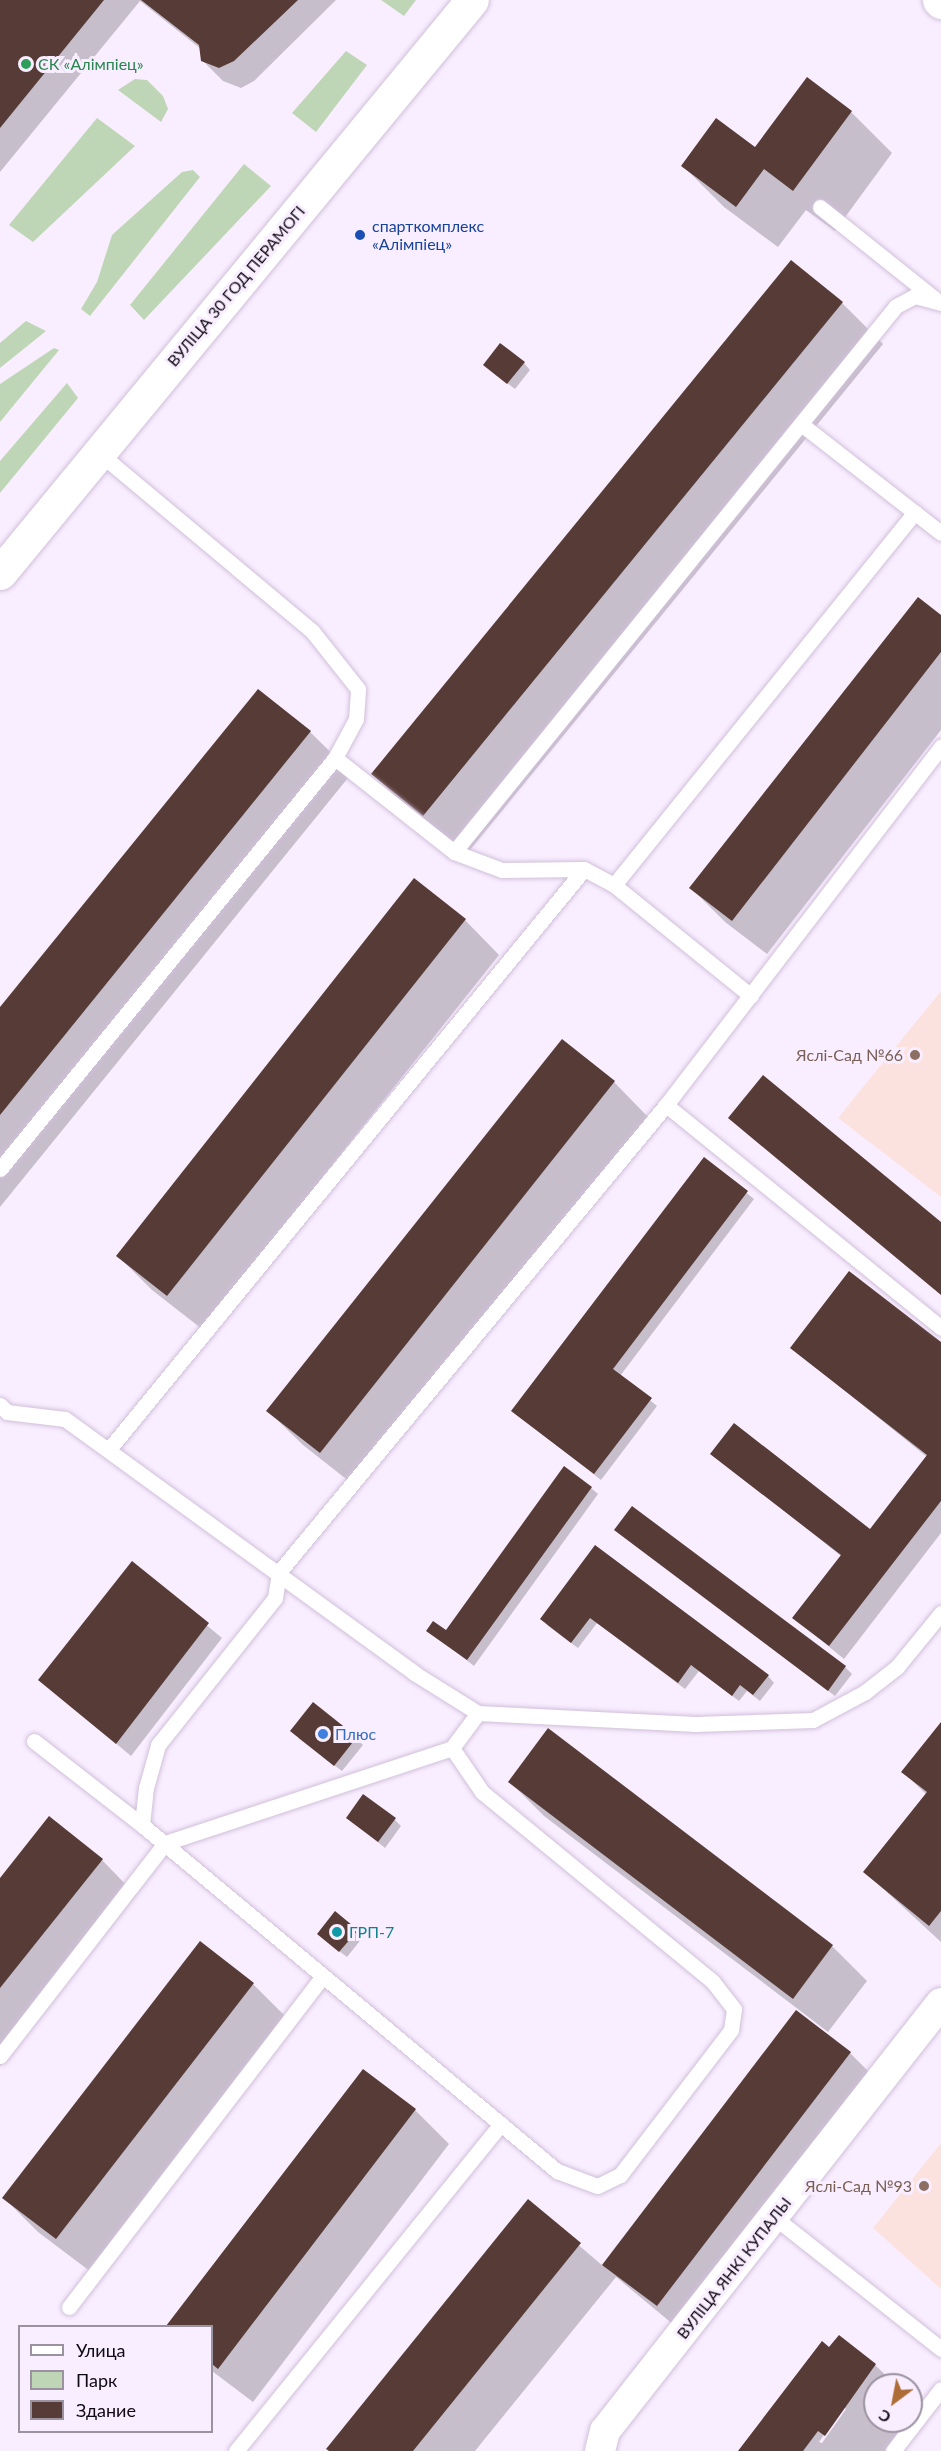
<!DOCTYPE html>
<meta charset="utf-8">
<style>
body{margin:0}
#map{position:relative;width:941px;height:2451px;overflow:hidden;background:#f9eeff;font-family:Lato,sans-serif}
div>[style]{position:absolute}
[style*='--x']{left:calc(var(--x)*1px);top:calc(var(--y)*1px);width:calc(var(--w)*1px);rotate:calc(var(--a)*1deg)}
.education>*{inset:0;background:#fce2de}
.green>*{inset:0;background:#bfd6b6}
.shadow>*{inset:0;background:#0003}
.building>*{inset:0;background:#573b36}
.roads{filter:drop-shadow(0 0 2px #d1bfda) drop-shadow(0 0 2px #d1bfda)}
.lane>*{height:15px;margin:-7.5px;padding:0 7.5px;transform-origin:7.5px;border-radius:7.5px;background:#fff}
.street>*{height:30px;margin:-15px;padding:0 15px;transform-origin:15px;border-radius:15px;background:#fff}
.secondary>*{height:33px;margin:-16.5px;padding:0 16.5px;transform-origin:16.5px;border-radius:16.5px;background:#fff}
.primary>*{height:33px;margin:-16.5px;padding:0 16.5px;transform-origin:16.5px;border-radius:16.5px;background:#fff}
.dots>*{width:16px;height:16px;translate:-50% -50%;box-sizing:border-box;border:3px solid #f9eeff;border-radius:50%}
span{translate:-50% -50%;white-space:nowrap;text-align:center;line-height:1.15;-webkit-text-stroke:6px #f9eeff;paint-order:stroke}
.leisure-label{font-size:16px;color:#27864d}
.left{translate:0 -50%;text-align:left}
.transit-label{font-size:16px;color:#164399}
.street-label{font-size:16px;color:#0f0912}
.education-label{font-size:16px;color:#785e54}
.right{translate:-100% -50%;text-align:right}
.shop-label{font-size:16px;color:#366cbe}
.culture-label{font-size:16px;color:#0d838f}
.legend{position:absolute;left:18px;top:2325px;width:195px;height:108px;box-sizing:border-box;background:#f9eeff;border:2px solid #9b92a0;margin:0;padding:8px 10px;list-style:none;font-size:18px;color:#0f0912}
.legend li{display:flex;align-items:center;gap:12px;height:30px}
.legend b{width:30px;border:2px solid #9b92a0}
.north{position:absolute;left:863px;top:2373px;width:60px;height:60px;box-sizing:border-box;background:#f9eeff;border:2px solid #9b92a0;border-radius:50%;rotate:212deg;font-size:16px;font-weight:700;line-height:24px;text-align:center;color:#0f0912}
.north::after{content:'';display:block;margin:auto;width:21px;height:27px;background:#ae6d37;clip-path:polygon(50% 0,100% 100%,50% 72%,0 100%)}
</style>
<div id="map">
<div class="education">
<i style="clip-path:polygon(941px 991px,941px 1197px,838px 1118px)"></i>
<i style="clip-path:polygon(941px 2143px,941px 2289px,873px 2228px)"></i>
</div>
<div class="green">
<i style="clip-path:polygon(381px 0,416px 0,404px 16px)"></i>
<i style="clip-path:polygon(346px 51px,367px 65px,316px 132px,292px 113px)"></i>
<i style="clip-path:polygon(135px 79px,147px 80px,163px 96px,168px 109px,161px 122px,118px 90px)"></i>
<i style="clip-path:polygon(97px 118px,135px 146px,33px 242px,9px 225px)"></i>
<i style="clip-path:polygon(244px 164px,271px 186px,144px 320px,130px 305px)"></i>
<i style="clip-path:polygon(193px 170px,200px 177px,90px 316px,81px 309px,97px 282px,112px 235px,182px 172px)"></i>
<i style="clip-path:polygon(26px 321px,46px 331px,0 368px,0 343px)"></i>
<i style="clip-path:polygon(54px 348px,59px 350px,0 422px,0 384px)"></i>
<i style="clip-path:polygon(67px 383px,78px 398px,0 493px,0 461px)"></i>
</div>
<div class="shadow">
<i style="clip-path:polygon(0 0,336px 0,254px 81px,241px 88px,223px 81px,202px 60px,201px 49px,140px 1px,0 172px)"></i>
<i style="clip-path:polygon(851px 112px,892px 153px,835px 231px,806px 210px,778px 247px,724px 207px,683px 166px,756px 149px)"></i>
<i style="clip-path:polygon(792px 262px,842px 303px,883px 344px,465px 856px,414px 815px,373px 774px)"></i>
<i style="clip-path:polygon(524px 363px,530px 370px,515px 389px,492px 372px)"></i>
<i style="clip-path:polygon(941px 617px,941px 730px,767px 954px,725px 922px,691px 888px)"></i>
<i style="clip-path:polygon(259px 691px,310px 732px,352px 773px,0 1207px,0 1010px)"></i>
<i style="clip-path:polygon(465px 920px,499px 955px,202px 1329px,152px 1290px,118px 1256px)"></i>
<i style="clip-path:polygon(614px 1082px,648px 1117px,355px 1486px,303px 1445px,268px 1411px)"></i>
<i style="clip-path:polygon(704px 1159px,754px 1199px,620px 1376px,657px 1406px,601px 1480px,520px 1417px)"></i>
<i style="clip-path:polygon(941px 1344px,941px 1533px,844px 1659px,794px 1618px,841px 1556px,712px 1453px,870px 1531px,927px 1457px,792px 1348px)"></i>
<i style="clip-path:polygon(591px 1488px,598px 1494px,474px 1666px,428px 1630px,446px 1632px)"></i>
<i style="clip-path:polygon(616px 1530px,845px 1667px,852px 1674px,835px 1696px)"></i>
<i style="clip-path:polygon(596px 1547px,768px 1676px,774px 1683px,760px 1701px,747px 1691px,739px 1701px,699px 1671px,685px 1689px,597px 1623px,578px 1648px,548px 1626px,542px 1619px)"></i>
<i style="clip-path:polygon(132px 1563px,222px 1638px,131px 1756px,40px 1680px)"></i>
<i style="clip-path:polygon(941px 1725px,941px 1942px,865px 1872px,927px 1795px,903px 1772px)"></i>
<i style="clip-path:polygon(549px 1731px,832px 1946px,867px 1981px,828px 2032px,544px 1816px,510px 1782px)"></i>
<i style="clip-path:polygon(298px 1738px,356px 1738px,363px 1745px,342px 1771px)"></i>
<i style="clip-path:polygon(49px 1818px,102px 1860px,136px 1895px,0 2066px,0 1880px)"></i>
<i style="clip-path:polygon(348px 1818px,395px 1820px,401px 1826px,385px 1848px)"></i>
<i style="clip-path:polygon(357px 1931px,363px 1937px,347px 1957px,326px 1941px)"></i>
<i style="clip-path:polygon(253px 1984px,287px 2018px,91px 2272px,38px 2232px,4px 2198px)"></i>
<i style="clip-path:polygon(796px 2012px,850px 2053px,884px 2087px,692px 2340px,616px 2277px,475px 2451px,330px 2451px,528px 2202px,603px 2266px)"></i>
<i style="clip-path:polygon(363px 2071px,415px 2110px,449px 2144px,253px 2402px,212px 2371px,212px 2326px,168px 2326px)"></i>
<i style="clip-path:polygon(evenodd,830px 2349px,875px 2365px,896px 2385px,875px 2385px,875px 2421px,906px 2421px,885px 2451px,740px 2451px,830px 2349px,844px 2407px,846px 2409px,822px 2443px,819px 2442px,844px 2407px)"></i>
<i style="clip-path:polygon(911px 2400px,917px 2406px,911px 2414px)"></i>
</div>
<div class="building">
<i style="clip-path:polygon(0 0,104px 0,0 128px)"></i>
<i style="clip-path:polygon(141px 0,298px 0,234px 61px,219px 68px,201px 61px,199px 45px)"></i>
<i style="clip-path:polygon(807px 77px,852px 111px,793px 191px,764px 169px,736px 207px,681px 166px,716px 118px,755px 147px)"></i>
<i style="clip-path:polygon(791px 260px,843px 302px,423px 816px,371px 774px)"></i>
<i style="clip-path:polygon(500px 343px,525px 362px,507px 384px,483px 365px)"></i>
<i style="clip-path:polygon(918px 597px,941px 615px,941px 652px,732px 921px,689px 888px)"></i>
<i style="clip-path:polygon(258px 689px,311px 731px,0 1115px,0 1007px)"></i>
<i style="clip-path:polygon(414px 878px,466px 919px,167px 1296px,116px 1256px)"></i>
<i style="clip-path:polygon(562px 1039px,615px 1081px,320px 1453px,266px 1411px)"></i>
<i style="clip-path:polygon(763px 1075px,941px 1222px,941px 1295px,728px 1118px)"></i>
<i style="clip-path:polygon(704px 1157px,748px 1191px,613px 1369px,652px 1398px,594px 1474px,511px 1411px)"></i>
<i style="clip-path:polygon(849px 1271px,941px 1342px,941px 1501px,829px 1646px,792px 1618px,841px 1555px,710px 1454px,734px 1423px,870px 1529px,927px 1455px,790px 1348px)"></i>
<i style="clip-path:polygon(564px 1466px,592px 1487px,467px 1660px,426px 1631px,433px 1621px,446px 1630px)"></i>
<i style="clip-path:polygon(632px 1506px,846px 1666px,828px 1691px,614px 1530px)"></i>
<i style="clip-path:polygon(595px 1545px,769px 1675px,753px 1695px,740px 1685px,732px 1696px,691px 1665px,678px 1683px,590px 1618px,571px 1643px,540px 1619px)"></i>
<i style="clip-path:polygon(132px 1561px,209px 1623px,116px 1744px,38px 1680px)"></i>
<i style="clip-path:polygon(313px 1702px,357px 1737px,334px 1766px,290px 1731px)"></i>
<i style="clip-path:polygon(941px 1722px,941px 1911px,929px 1926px,863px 1872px,927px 1792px,901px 1772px)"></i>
<i style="clip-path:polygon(548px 1728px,833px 1945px,793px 1999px,508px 1782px)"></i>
<i style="clip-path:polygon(363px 1794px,396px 1818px,378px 1842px,346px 1818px)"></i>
<i style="clip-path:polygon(49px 1816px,103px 1859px,0 1988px,0 1878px)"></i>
<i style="clip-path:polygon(335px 1911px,358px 1930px,339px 1952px,317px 1934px)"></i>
<i style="clip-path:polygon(200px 1941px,254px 1983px,56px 2239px,2px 2198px)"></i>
<i style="clip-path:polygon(796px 2010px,851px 2052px,657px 2306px,602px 2265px)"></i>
<i style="clip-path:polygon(363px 2069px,416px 2109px,218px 2369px,212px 2364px,212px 2326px,166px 2326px)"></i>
<i style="clip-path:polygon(528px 2199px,581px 2243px,413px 2451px,329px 2451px,326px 2449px)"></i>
<i style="clip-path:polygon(839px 2335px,876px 2364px,825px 2436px,818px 2431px,803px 2451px,738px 2451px,822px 2341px,829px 2347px)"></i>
</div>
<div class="roads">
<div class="lane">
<i style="--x:820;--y:207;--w:146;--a:38.6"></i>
<i style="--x:801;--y:424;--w:177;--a:37.9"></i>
<i style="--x:335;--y:758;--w:152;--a:38.3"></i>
<i style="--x:454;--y:852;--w:51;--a:20.6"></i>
<i style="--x:502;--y:870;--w:82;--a:-0.7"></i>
<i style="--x:584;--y:869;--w:34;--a:28"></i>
<i style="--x:614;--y:885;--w:176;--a:39"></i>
<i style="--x:454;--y:852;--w:702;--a:-51.01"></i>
<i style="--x:896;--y:306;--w:21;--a:-28"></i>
<i style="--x:915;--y:296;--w:27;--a:15"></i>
<i style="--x:614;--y:885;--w:479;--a:-51.1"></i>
<i style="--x:666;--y:1105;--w:354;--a:39"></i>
<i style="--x:0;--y:1169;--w:530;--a:-50.82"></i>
<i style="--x:335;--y:758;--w:44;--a:-61.7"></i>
<i style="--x:356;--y:719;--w:30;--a:-86"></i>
<i style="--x:358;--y:689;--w:74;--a:-128.4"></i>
<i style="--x:312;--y:631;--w:279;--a:-140.1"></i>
<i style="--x:0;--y:1405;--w:10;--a:45"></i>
<i style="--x:7;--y:1412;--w:58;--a:6.9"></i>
<i style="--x:65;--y:1419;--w:432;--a:36"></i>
<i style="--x:414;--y:1673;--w:75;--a:32"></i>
<i style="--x:478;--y:1713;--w:218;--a:2.9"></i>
<i style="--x:696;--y:1724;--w:117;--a:-2"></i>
<i style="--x:813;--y:1720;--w:59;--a:-28.3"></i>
<i style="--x:865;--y:1692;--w:41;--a:-38"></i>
<i style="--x:897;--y:1667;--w:70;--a:-50.8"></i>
<i style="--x:110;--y:1448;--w:748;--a:-50.69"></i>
<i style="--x:478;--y:1713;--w:44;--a:126.6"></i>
<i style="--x:452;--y:1748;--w:53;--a:55.7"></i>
<i style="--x:482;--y:1792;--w:299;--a:39.4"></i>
<i style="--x:713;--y:1982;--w:34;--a:52"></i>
<i style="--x:734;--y:2009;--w:21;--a:98"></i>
<i style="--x:731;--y:2030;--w:183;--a:127.4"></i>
<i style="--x:620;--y:2175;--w:25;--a:154"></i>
<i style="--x:597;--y:2186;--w:43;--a:-159.4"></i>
<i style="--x:557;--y:2171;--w:540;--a:-140.18"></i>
<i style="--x:142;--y:1825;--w:37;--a:-84"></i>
<i style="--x:146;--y:1788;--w:45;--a:-74.4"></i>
<i style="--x:158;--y:1745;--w:188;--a:-51.5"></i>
<i style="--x:275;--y:1598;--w:26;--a:-81"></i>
<i style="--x:279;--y:1572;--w:607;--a:-50.35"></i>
<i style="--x:666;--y:1105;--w:452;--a:-52.5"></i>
<i style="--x:34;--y:1741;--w:137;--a:37.9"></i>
<i style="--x:0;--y:2056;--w:269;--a:-52.2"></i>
<i style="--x:165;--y:1843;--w:302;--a:-18.3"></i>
<i style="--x:774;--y:2217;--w:213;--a:38.3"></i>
<i style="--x:69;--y:2307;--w:416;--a:-52.5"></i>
<i style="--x:236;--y:2451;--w:421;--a:-51"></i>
<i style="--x:893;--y:2451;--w:78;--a:-52.3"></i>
</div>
<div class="street">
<i style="--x:600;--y:2451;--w:21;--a:-76"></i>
<i style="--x:605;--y:2431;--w:544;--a:-51.87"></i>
</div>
<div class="secondary">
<i style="--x:0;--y:573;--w:742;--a:-50.52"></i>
</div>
<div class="primary">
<i style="--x:939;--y:0;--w:3;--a:45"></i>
</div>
</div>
<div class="dots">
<i style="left:26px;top:64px;background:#2e9e5b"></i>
<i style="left:360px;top:235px;background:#1a4fb4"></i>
<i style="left:915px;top:1055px;background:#8d6e63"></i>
<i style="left:323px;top:1734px;background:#3f7fe0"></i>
<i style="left:337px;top:1932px;background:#0f9aa8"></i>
<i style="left:924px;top:2186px;background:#8d6e63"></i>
</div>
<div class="leisure-label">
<span class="left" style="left:38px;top:64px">СК «Алімпіец»</span>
</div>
<div class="transit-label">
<span class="left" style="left:372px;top:235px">спарткомплекс<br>«Алімпіец»</span>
</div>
<div class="street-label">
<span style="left:236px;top:286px;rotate:-50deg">ВУЛІЦА 30 ГОД ПЕРАМОГІ</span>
<span style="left:734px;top:2268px;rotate:-52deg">ВУЛІЦА ЯНКІ КУПАЛЫ</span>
</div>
<div class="education-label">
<span class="right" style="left:903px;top:1055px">Яслі-Сад №66</span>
<span class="right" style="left:912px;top:2186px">Яслі-Сад №93</span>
</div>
<div class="shop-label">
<span class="left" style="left:335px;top:1734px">Плюс</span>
</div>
<div class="culture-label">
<span class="left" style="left:349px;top:1932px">ГРП-7</span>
</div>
<ul class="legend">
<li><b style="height:8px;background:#fff"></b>Улица</li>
<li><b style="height:16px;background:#bfd6b6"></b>Парк</li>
<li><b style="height:16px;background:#573b36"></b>Здание</li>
</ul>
<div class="north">С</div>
</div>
